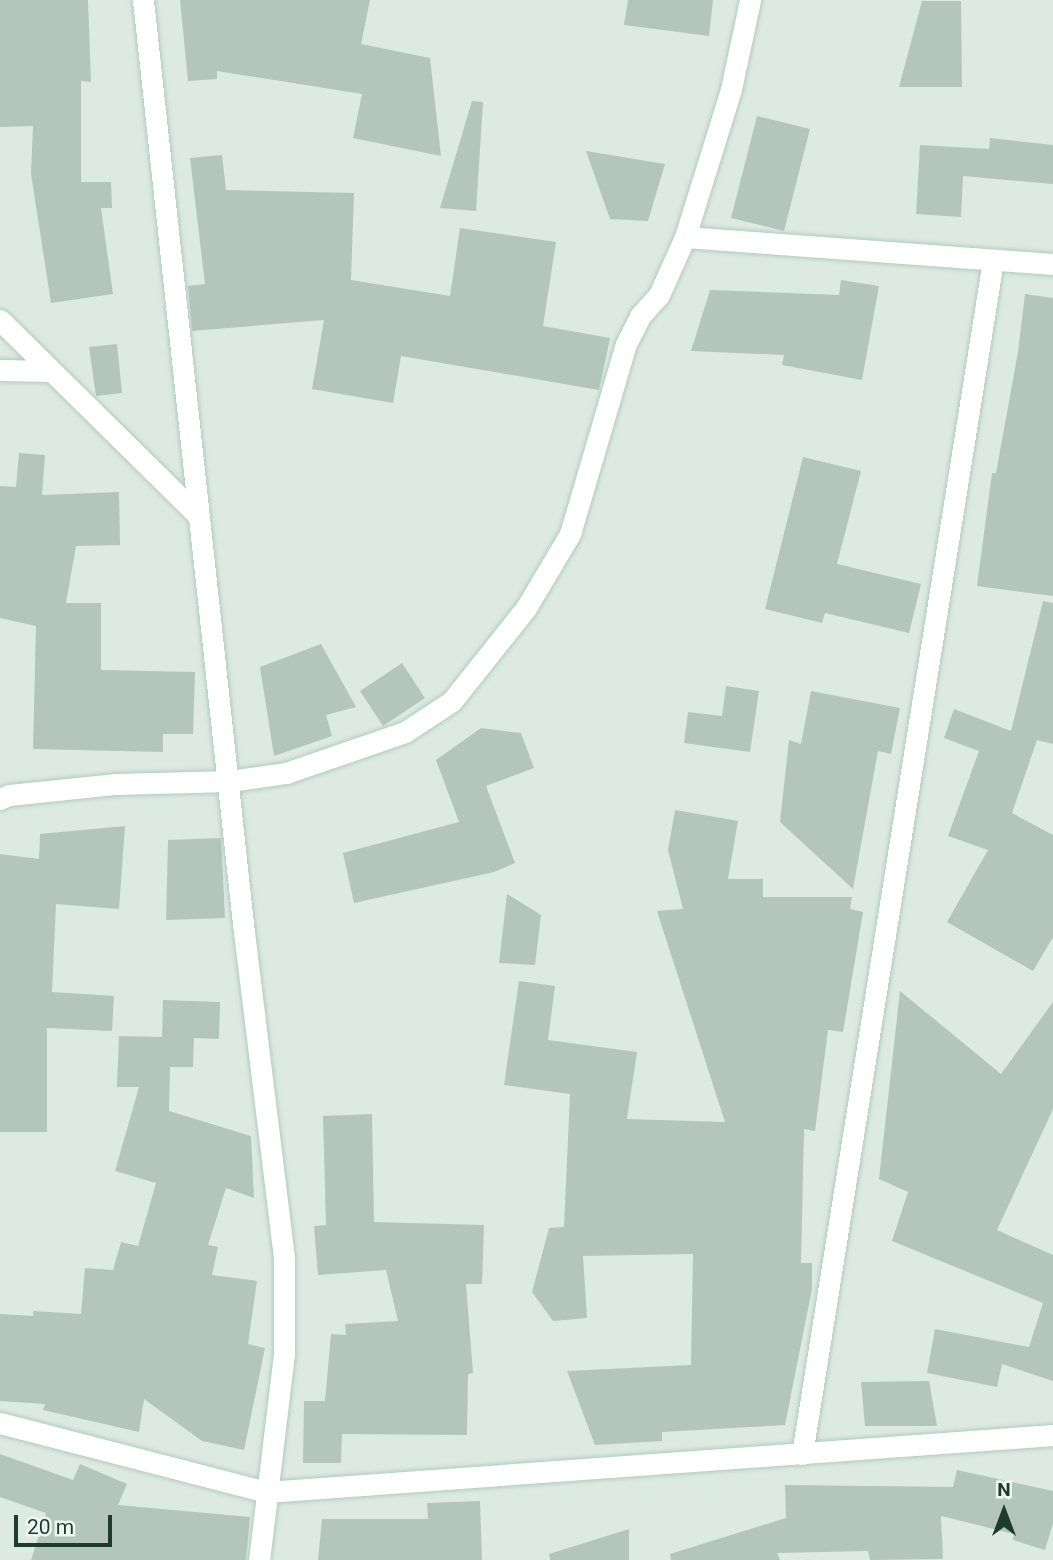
<!DOCTYPE html>
<style>
body{margin:0}
#map{position:relative;width:1053px;height:1560px;overflow:hidden;background:#ddeae4;font-family:Roboto,sans-serif}
div>[style]{position:absolute}
[style*='--x']{left:calc(var(--x)*1px);top:calc(var(--y)*1px);width:calc(var(--w)*1px);rotate:calc(var(--a)*1deg)}
.building>*{inset:0;background:#b3c5bd}
.roads{filter:drop-shadow(0 0 2px #b0cbc0) drop-shadow(0 0 2px #b0cbc0)}
.street>*{height:21px;margin:-10.5px;padding:0 10.5px;transform-origin:10.5px;border-radius:10.5px;background:#fff}
.secondary>*{height:21px;margin:-10.5px;padding:0 10.5px;transform-origin:10.5px;border-radius:10.5px;background:#fff}
span{translate:-50% -50%;white-space:nowrap;text-align:center;line-height:1.15;-webkit-text-stroke:5px #eef7f2;paint-order:stroke}
.north{position:absolute;left:969px;top:1476px;width:70px;height:70px;-webkit-text-stroke:5px #eef7f2;paint-order:stroke;rotate:0deg;font-size:19px;font-weight:700;line-height:28px;text-align:center;color:#1e3b32}
.north::after{content:'';display:block;margin:auto;width:24px;height:32px;background:#1e3b32;clip-path:polygon(50% 0,100% 100%,50% 72%,0 100%)}
.scale{position:absolute;left:14px;top:1515px;width:98px;height:32px;box-sizing:border-box;border:4px solid #1e3b32;border-top:0;padding-left:9px;font-size:21px;line-height:24px;white-space:nowrap;color:#1e3b32;-webkit-text-stroke:5px #eef7f2;paint-order:stroke}
</style>
<div id="map">
<div class="building">
<i style="clip-path:polygon(0 0,88px 0,91px 82px,81px 81px,81px 182px,111px 182px,112px 208px,101px 208px,113px 294px,51px 303px,31px 174px,33px 126px,0 127px)"></i>
<i style="clip-path:polygon(180px 0,370px 0,361px 44px,430px 58px,441px 156px,353px 138px,362px 94px,217px 71px,217px 79px,188px 81px)"></i>
<i style="clip-path:polygon(628px 0,713px 0,709px 36px,624px 25px)"></i>
<i style="clip-path:polygon(922px 1px,961px 1px,962px 87px,899px 87px)"></i>
<i style="clip-path:polygon(472px 101px,483px 102px,476px 211px,440px 208px)"></i>
<i style="clip-path:polygon(757px 116px,810px 129px,784px 231px,731px 218px)"></i>
<i style="clip-path:polygon(990px 138px,1053px 145px,1053px 184px,963px 176px,961px 217px,916px 214px,920px 145px,989px 149px)"></i>
<i style="clip-path:polygon(586px 151px,665px 164px,648px 221px,610px 219px)"></i>
<i style="clip-path:polygon(222px 155px,226px 190px,354px 193px,351px 280px,450px 296px,460px 228px,556px 242px,543px 326px,610px 338px,599px 390px,401px 356px,393px 403px,312px 389px,324px 320px,192px 331px,188px 286px,205px 284px,190px 158px)"></i>
<i style="clip-path:polygon(841px 280px,879px 286px,862px 380px,782px 365px,784px 355px,691px 351px,710px 290px,839px 295px)"></i>
<i style="clip-path:polygon(1025px 294px,1053px 298px,1053px 596px,977px 586px,992px 473px,996px 473px,1018px 352px)"></i>
<i style="clip-path:polygon(117px 344px,122px 393px,96px 396px,89px 347px)"></i>
<i style="clip-path:polygon(19px 453px,45px 455px,42px 495px,119px 492px,120px 545px,76px 546px,66px 603px,101px 603px,101px 670px,195px 672px,193px 734px,163px 734px,163px 752px,33px 749px,36px 626px,0 618px,0 486px,16px 487px)"></i>
<i style="clip-path:polygon(803px 457px,861px 471px,837px 564px,921px 584px,909px 633px,825px 613px,822px 623px,765px 609px)"></i>
<i style="clip-path:polygon(1043px 601px,1053px 603px,1053px 744px,1037px 740px,1012px 813px,1053px 835px,1053px 937px,1033px 971px,947px 922px,988px 850px,948px 836px,979px 751px,944px 738px,954px 709px,1011px 731px)"></i>
<i style="clip-path:polygon(321px 644px,356px 707px,326px 715px,332px 736px,274px 756px,260px 667px)"></i>
<i style="clip-path:polygon(402px 663px,425px 698px,383px 726px,360px 691px)"></i>
<i style="clip-path:polygon(726px 686px,759px 691px,750px 752px,684px 743px,688px 712px,722px 716px)"></i>
<i style="clip-path:polygon(811px 691px,900px 708px,891px 754px,878px 751px,853px 889px,780px 822px,789px 740px,801px 744px)"></i>
<i style="clip-path:polygon(481px 728px,521px 733px,534px 768px,486px 786px,515px 863px,494px 872px,354px 903px,343px 853px,459px 822px,436px 760px)"></i>
<i style="clip-path:polygon(675px 810px,738px 821px,728px 879px,763px 879px,763px 897px,852px 897px,850px 909px,863px 912px,843px 1032px,828px 1030px,815px 1131px,804px 1129px,801px 1263px,812px 1263px,812px 1289px,785px 1425px,662px 1432px,662px 1441px,595px 1445px,567px 1371px,691px 1365px,693px 1254px,583px 1256px,587px 1318px,553px 1321px,532px 1292px,549px 1228px,564px 1227px,570px 1094px,504px 1085px,519px 981px,555px 986px,548px 1040px,637px 1052px,627px 1119px,725px 1122px,657px 911px,683px 909px,668px 850px)"></i>
<i style="clip-path:polygon(125px 826px,119px 909px,56px 904px,52px 992px,114px 996px,112px 1031px,47px 1028px,47px 1132px,0 1132px,0 854px,39px 859px,40px 834px)"></i>
<i style="clip-path:polygon(221px 838px,225px 918px,166px 920px,168px 840px)"></i>
<i style="clip-path:polygon(507px 894px,541px 915px,535px 965px,499px 963px)"></i>
<i style="clip-path:polygon(900px 991px,1001px 1074px,1053px 1002px,1053px 1109px,997px 1230px,1053px 1255px,1053px 1381px,1002px 1364px,997px 1387px,927px 1373px,935px 1329px,1029px 1347px,1043px 1303px,892px 1241px,908px 1192px,879px 1179px)"></i>
<i style="clip-path:polygon(163px 1000px,220px 1002px,219px 1039px,194px 1038px,193px 1067px,170px 1067px,169px 1111px,251px 1136px,254px 1198px,226px 1188px,208px 1245px,218px 1247px,212px 1275px,257px 1281px,248px 1344px,265px 1348px,244px 1450px,202px 1441px,144px 1399px,139px 1432px,43px 1410px,45px 1404px,0 1401px,0 1314px,33px 1316px,33px 1311px,81px 1314px,85px 1268px,113px 1270px,121px 1242px,138px 1246px,156px 1183px,115px 1171px,139px 1087px,117px 1087px,119px 1036px,162px 1037px)"></i>
<i style="clip-path:polygon(372px 1114px,374px 1222px,484px 1225px,482px 1284px,466px 1284px,473px 1373px,468px 1374px,467px 1435px,342px 1434px,341px 1463px,303px 1463px,304px 1401px,325px 1401px,331px 1334px,346px 1335px,345px 1324px,398px 1321px,386px 1270px,318px 1275px,314px 1226px,326px 1225px,323px 1116px)"></i>
<i style="clip-path:polygon(929px 1381px,937px 1426px,865px 1426px,861px 1382px)"></i>
<i style="clip-path:polygon(0 1454px,73px 1480px,80px 1464px,127px 1484px,118px 1505px,250px 1517px,246px 1560px,31px 1560px,46px 1513px,0 1497px)"></i>
<i style="clip-path:polygon(957px 1470px,1053px 1491px,1053px 1523px,1045px 1550px,1013px 1540px,1014px 1534px,941px 1516px,943px 1559px,870px 1560px,868px 1551px,777px 1553px,780px 1560px,671px 1560px,670px 1554px,786px 1518px,785px 1485px,953px 1487px)"></i>
<i style="clip-path:polygon(480px 1501px,482px 1560px,318px 1560px,322px 1519px,428px 1519px,427px 1503px)"></i>
<i style="clip-path:polygon(629px 1529px,629px 1560px,550px 1560px,549px 1554px)"></i>
</div>
<div class="roads">
<div class="street">
<i style="--x:685;--y:237;--w:369;--a:4.2"></i>
<i style="--x:0;--y:320;--w:278;--a:44.6"></i>
<i style="--x:0;--y:370;--w:49;--a:1.2"></i>
<i style="--x:0;--y:799;--w:10;--a:-24"></i>
<i style="--x:9;--y:795;--w:108;--a:-5.9"></i>
<i style="--x:116;--y:784;--w:114;--a:-1.5"></i>
<i style="--x:230;--y:781;--w:57;--a:-8.1"></i>
<i style="--x:286;--y:773;--w:126;--a:-19"></i>
<i style="--x:405;--y:732;--w:56;--a:-33.4"></i>
<i style="--x:452;--y:701;--w:119;--a:-51.5"></i>
<i style="--x:526;--y:608;--w:86;--a:-59.3"></i>
<i style="--x:570;--y:534;--w:198;--a:-73.6"></i>
<i style="--x:626;--y:344;--w:31;--a:-63"></i>
<i style="--x:640;--y:316;--w:28;--a:-48"></i>
<i style="--x:659;--y:295;--w:64;--a:-65.9"></i>
<i style="--x:685;--y:237;--w:155;--a:-72.7"></i>
<i style="--x:731;--y:89;--w:91;--a:-77.9"></i>
<i style="--x:0;--y:1423;--w:275;--a:14.5"></i>
<i style="--x:266;--y:1492;--w:789;--a:-4.14"></i>
<i style="--x:802;--y:1454;--w:1209;--a:-80.91"></i>
</div>
<div class="secondary">
<i style="--x:143;--y:0;--w:937;--a:83.82"></i>
<i style="--x:244;--y:932;--w:330;--a:83"></i>
<i style="--x:284;--y:1260;--w:94;--a:90"></i>
<i style="--x:284;--y:1354;--w:208;--a:96.9"></i>
</div>
</div>
<div class="north">N</div>
<div class="scale">20 m</div>
</div>
